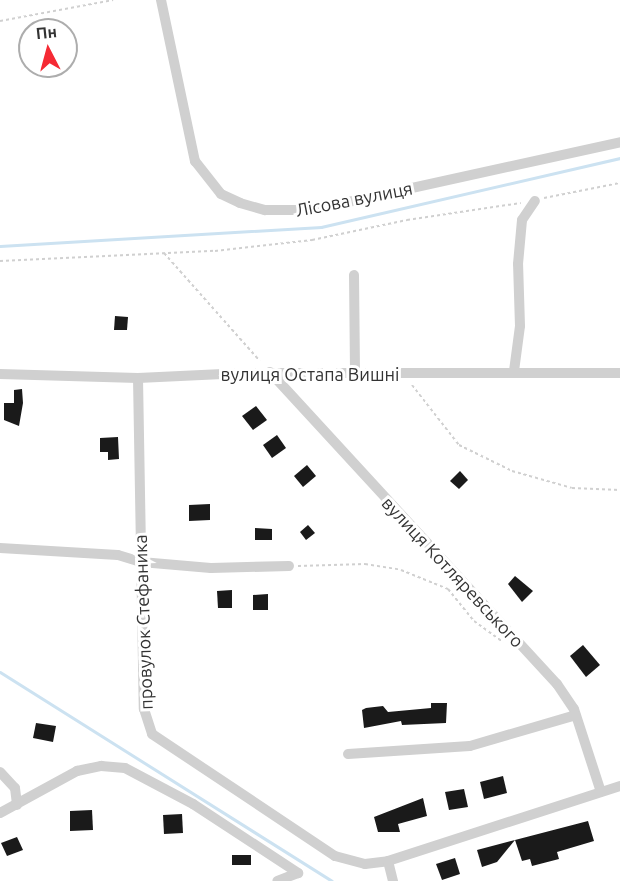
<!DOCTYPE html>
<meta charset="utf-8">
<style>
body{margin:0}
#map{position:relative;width:620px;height:881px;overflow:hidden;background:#fff;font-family:Ubuntu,sans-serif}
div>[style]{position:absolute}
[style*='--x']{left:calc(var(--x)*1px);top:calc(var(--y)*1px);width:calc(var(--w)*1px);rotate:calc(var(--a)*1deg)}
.stream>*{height:3px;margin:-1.5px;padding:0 1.5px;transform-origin:1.5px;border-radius:1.5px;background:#cce2f1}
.building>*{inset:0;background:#1a1a1a}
.path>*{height:2px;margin-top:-1px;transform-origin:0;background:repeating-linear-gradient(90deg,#d0d0d0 0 3px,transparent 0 6px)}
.street>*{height:10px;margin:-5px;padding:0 5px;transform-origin:5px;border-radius:5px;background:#d0d0d0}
span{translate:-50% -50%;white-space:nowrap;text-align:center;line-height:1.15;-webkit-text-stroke:6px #fff;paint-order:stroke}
.street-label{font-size:18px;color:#333}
.north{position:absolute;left:18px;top:18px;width:60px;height:60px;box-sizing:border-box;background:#fff;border:2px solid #adadad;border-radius:50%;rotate:354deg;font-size:16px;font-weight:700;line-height:24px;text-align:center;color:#333}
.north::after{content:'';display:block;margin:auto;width:21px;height:27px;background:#f52a34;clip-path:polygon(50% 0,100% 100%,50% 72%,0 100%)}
</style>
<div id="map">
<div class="stream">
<i style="--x:0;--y:246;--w:322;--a:-3.4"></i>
<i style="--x:321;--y:227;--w:307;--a:-13"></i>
<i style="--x:0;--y:672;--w:392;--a:32.2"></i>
</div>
<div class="building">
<i style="clip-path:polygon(115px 316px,128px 317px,127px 330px,114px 330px)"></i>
<i style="clip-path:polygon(22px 389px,23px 403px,19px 426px,4px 420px,4px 403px,14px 403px,14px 390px)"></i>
<i style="clip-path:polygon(256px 406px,267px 420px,253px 430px,242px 416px)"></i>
<i style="clip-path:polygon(277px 435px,286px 448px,272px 458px,263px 445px)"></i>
<i style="clip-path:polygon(118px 437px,119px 459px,108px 460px,108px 452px,100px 452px,100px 438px)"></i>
<i style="clip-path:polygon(307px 465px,316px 476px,303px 487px,294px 476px)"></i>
<i style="clip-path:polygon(460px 471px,468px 480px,459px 489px,450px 481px)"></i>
<i style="clip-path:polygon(210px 504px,210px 520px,189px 521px,189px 505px)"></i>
<i style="clip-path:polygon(308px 525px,315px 533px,306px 540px,300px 532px)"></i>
<i style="clip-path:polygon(255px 528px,272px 529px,272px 540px,255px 540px)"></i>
<i style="clip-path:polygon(515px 576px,533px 591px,522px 602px,508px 584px)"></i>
<i style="clip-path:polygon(232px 590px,232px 608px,218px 608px,217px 591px)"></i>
<i style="clip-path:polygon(268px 594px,268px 610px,253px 610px,253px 595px)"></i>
<i style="clip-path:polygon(583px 645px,600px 665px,586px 677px,570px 656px)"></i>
<i style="clip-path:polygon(431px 703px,447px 703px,446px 723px,402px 725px,401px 721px,364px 728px,362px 710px,366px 708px,383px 706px,388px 712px,431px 708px)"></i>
<i style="clip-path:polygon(36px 723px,56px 726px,53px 742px,33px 738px)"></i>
<i style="clip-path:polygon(503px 776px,507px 793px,484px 799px,480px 782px)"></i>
<i style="clip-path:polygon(464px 789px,468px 807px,449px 810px,445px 792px)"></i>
<i style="clip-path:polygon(423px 798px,427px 816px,398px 824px,400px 832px,378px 832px,374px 817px)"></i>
<i style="clip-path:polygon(92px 810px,93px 830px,70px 831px,70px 811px)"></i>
<i style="clip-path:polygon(182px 814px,183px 833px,164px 834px,163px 815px)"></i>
<i style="clip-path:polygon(588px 821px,594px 841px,557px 852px,559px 859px,532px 866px,530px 859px,522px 861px,515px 840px)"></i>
<i style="clip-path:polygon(17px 837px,23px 850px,7px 856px,1px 843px)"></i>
<i style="clip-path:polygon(515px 840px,497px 862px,482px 867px,477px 850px)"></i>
<i style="clip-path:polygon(232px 855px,251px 855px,251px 865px,232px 865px)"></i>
<i style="clip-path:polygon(455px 858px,460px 874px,442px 880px,436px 864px)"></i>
</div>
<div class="path">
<i style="--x:0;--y:21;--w:115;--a:-10.5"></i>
<i style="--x:544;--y:198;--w:77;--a:-11.2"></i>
<i style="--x:164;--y:253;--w:144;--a:48.4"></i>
<i style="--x:0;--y:261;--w:215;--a:-2.7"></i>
<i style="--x:215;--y:251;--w:98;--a:-6.5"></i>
<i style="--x:312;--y:240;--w:97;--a:-11.9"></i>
<i style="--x:407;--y:220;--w:115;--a:-8.5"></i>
<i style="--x:412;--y:385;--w:76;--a:51.9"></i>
<i style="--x:459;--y:445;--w:59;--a:26.1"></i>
<i style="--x:512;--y:471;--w:62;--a:15.8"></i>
<i style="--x:572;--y:488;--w:48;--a:2.4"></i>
<i style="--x:298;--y:566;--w:67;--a:-1.7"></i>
<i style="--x:365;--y:564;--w:36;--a:9"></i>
<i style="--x:401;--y:570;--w:51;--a:22"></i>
<i style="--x:448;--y:589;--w:41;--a:50.9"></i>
<i style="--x:474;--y:621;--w:36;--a:36"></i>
</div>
<div class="street">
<i style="--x:161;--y:0;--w:165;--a:78.1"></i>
<i style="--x:195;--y:161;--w:42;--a:51.8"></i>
<i style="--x:221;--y:194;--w:21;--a:25"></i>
<i style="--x:240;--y:203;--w:26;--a:16"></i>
<i style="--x:265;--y:210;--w:47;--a:0"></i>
<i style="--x:312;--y:210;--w:315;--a:-12.4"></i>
<i style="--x:354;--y:275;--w:98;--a:89.4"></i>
<i style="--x:514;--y:371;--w:45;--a:-82.4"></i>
<i style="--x:520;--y:326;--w:62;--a:-91.8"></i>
<i style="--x:518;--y:264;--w:44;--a:-84.8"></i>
<i style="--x:522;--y:220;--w:23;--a:-56"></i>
<i style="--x:270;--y:372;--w:424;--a:47.4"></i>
<i style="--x:557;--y:684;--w:30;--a:56"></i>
<i style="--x:574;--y:709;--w:87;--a:72"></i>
<i style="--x:0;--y:374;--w:138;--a:1.7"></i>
<i style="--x:138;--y:378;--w:106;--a:-2.7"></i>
<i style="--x:244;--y:373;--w:376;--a:0"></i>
<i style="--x:138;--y:378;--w:331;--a:89"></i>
<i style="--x:144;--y:709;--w:26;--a:72"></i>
<i style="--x:152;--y:734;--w:220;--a:33.7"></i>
<i style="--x:335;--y:856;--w:31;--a:15"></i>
<i style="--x:365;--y:864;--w:23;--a:-7"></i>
<i style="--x:388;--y:861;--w:244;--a:-17.9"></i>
<i style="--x:0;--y:548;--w:118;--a:3.4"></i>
<i style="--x:118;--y:555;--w:24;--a:17"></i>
<i style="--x:141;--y:562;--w:70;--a:4.9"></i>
<i style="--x:211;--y:568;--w:78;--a:-1.5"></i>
<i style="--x:348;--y:754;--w:122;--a:-3.8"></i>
<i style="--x:470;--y:746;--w:110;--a:-16.3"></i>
<i style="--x:0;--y:772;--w:22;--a:47"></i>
<i style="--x:15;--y:788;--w:17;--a:83"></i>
<i style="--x:0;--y:813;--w:88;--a:-28.6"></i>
<i style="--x:77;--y:771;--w:25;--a:-12"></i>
<i style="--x:101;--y:766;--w:24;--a:5"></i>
<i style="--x:125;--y:768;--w:77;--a:27.9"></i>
<i style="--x:193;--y:804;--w:126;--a:33.3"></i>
<i style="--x:298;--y:873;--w:22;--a:159"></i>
<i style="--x:388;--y:861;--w:21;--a:76"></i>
</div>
<div class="street-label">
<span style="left:354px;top:199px;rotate:-11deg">Лісова вулиця</span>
<span style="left:310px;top:374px">вулиця Остапа Вишні</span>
<span style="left:453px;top:572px;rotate:47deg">вулиця Котляревського</span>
<span style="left:143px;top:622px;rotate:-92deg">провулок Стефаника</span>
</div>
<div class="north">Пн</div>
</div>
